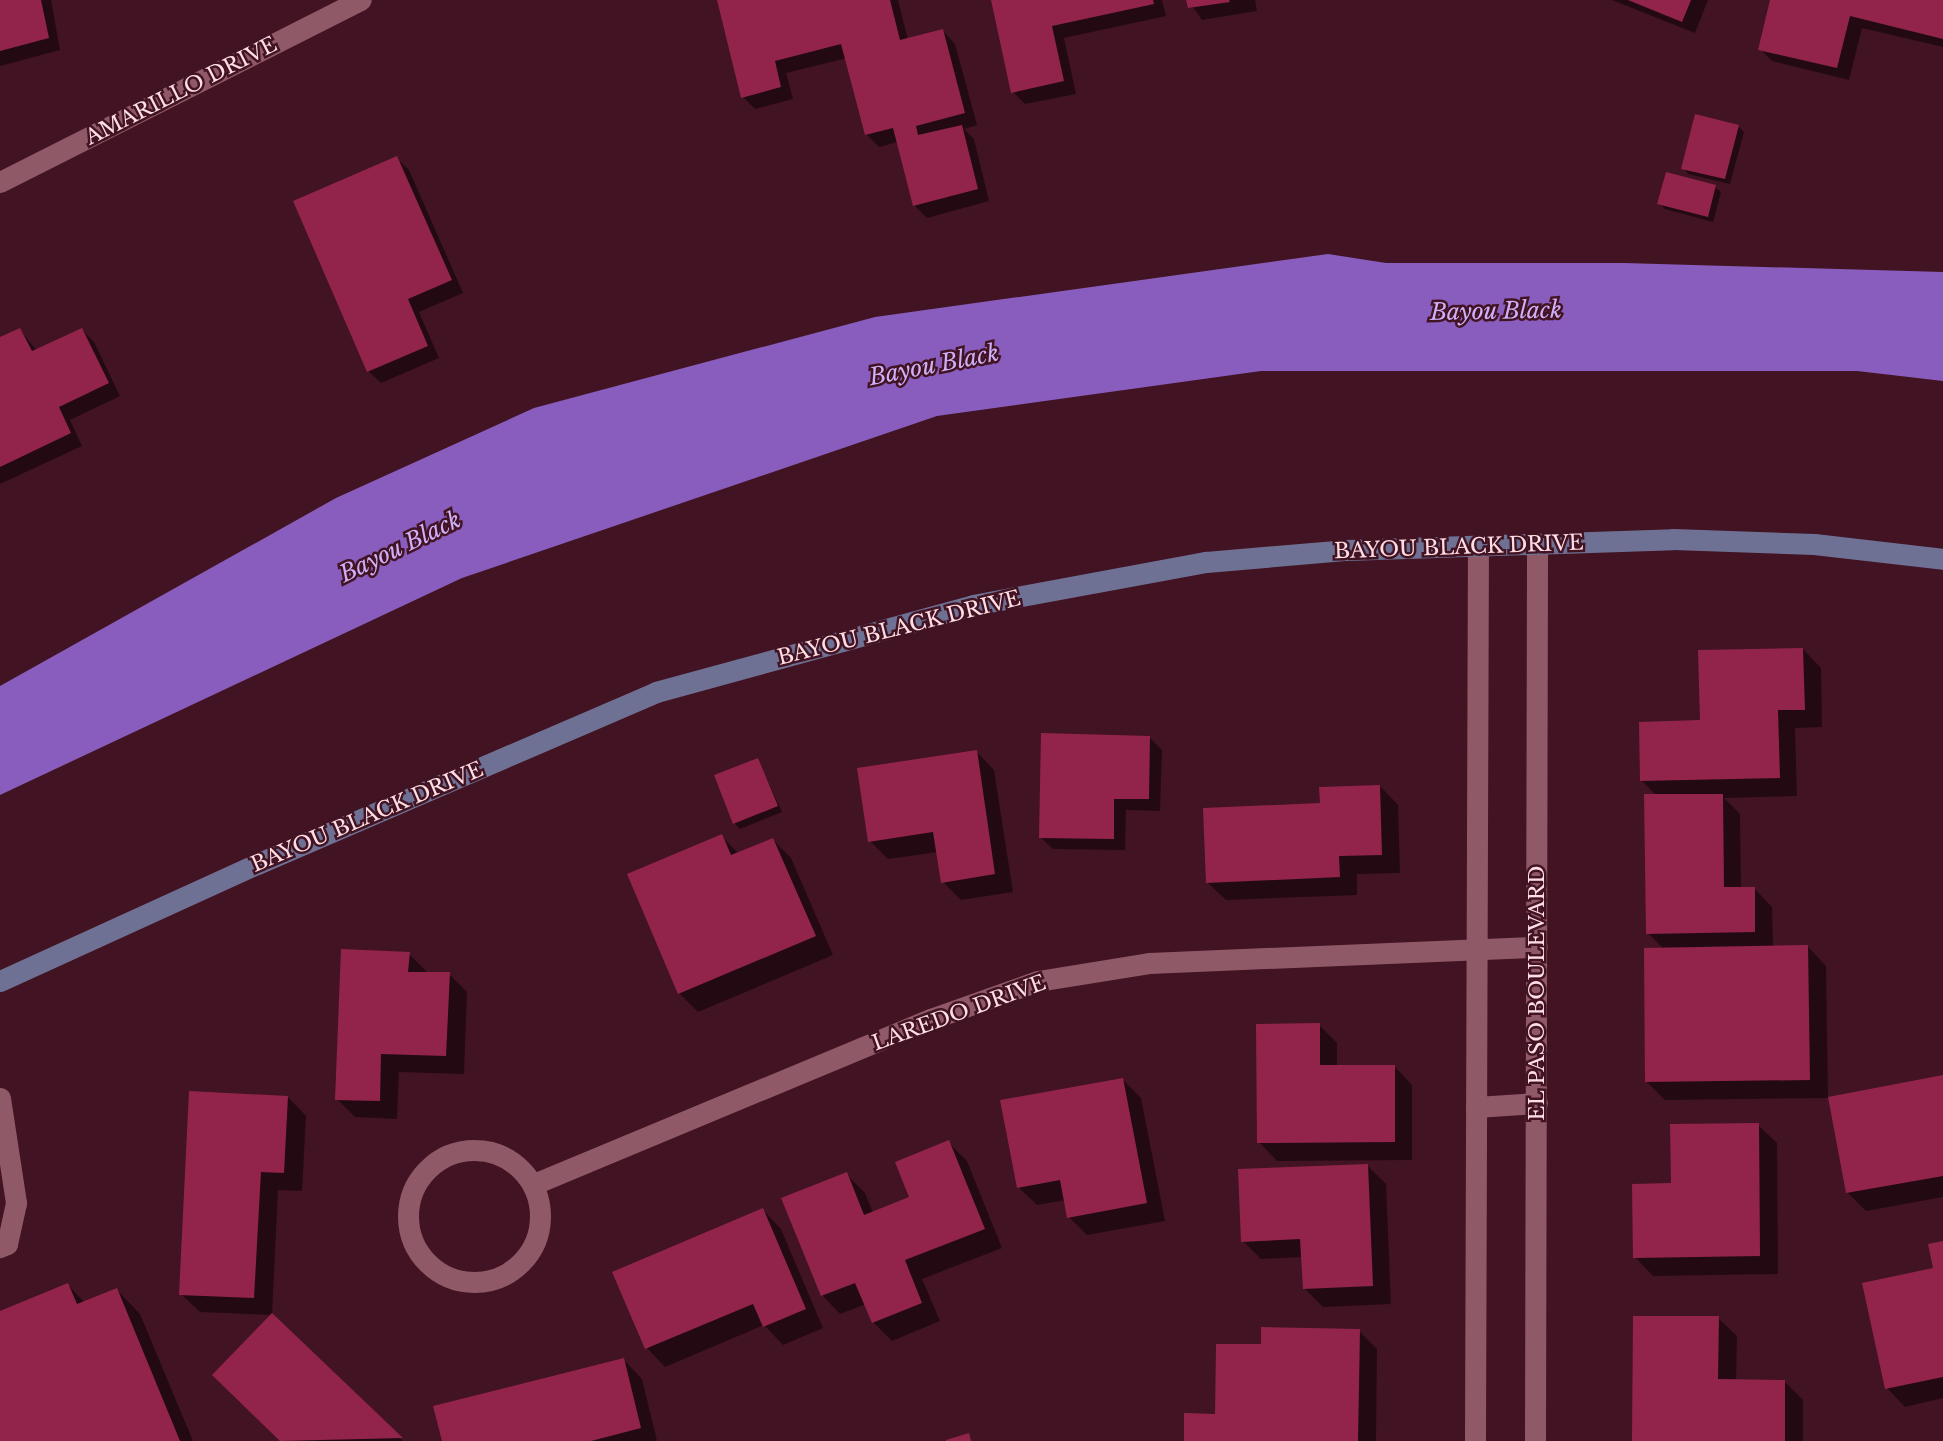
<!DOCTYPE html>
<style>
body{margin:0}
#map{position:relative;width:1943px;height:1441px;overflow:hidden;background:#421322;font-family:"Libre Baskerville",serif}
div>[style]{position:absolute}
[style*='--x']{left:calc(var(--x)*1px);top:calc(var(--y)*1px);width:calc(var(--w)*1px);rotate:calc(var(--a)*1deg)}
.water>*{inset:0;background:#895dbd}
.shadow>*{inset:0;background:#0007}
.building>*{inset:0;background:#92244c}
.lane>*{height:21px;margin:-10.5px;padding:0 10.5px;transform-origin:10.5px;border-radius:10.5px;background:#905967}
.street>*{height:21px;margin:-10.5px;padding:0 10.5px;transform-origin:10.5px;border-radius:10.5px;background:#905967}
.street>.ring{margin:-10.5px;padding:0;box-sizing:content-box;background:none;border:21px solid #905967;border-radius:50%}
.secondary>*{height:21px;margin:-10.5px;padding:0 10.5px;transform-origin:10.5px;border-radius:10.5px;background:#6f7194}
span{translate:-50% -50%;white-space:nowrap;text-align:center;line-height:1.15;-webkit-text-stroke:5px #421322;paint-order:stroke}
.street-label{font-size:21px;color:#fedde4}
.water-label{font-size:23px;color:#ceb0f9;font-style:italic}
</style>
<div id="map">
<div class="water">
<i style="clip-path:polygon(1328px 254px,1386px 263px,1624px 263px,1943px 272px,1943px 381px,1857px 371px,1261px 371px,937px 416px,462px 578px,0 795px,0 686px,336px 498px,534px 408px,875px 317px)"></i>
</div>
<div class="shadow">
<i style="clip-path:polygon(0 0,51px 0,60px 50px,0 66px)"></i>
<i style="clip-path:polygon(718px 0,898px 0,908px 40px,943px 31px,955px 44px,977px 125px,964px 129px,974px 139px,989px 201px,927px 218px,914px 205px,898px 142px,879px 147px,866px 134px,847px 58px,786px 73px,793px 99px,755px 109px,743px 97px)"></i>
<i style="clip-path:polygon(993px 0,1162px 0,1166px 16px,1064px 38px,1076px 94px,1025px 104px,1013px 92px)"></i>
<i style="clip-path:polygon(1188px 0,1255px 0,1257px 11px,1202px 20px)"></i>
<i style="clip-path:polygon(1612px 0,1708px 0,1695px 33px)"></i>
<i style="clip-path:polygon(1772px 0,1943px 0,1943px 47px,1862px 28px,1849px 80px,1772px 61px,1760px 49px)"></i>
<i style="clip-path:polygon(1738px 126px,1744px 132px,1730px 184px,1688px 174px,1683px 168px)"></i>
<i style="clip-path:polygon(396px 158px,409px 170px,463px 293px,419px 312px,439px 358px,381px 383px,368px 371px)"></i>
<i style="clip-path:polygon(1715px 187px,1721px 192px,1713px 222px,1665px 209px,1659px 203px)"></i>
<i style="clip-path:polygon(20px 330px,37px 351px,82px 330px,94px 342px,120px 396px,70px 420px,82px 446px,0 484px,0 339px)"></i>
<i style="clip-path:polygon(1803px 649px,1821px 668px,1822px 727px,1795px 728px,1797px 796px,1724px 798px,1740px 814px,1741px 888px,1754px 888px,1772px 907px,1773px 948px,1808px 947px,1826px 966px,1828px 1098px,1665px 1100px,1647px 1082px,1664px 949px,1648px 933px,1657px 796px,1642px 781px,1702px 722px)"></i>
<i style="clip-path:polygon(1149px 737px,1162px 750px,1160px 811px,1126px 810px,1125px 850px,1053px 849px,1040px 837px)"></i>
<i style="clip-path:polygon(976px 751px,994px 770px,1013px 892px,961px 900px,943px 882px,938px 852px,888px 859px,870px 841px)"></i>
<i style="clip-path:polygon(758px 760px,782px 812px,740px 829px,734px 823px)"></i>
<i style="clip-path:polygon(1380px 786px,1398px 805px,1400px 873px,1357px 874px,1357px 895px,1226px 900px,1207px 882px,1322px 805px)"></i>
<i style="clip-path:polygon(722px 837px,739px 854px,773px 840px,791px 858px,833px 955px,698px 1012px,679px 993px)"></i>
<i style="clip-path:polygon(409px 954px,427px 972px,449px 974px,467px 992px,464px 1074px,399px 1072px,397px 1119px,355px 1117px,337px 1099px)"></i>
<i style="clip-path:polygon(1319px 1025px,1337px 1043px,1337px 1066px,1394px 1066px,1412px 1085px,1412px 1160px,1277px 1161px,1259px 1142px)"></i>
<i style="clip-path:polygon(1943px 1077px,1943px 1197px,1866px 1211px,1848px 1193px)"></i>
<i style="clip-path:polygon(1122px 1079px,1141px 1098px,1165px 1221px,1087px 1235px,1069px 1217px,1066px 1200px,1037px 1205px,1018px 1187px)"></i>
<i style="clip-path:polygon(288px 1097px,306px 1116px,302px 1191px,278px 1190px,272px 1315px,200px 1312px,181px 1294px)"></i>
<i style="clip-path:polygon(1758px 1125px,1777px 1143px,1778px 1274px,1653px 1276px,1635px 1257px,1672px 1185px)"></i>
<i style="clip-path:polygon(948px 1142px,967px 1161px,1002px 1248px,922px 1279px,940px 1321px,892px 1341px,873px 1322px,866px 1304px,840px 1314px,822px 1295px,846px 1174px,865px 1193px,873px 1213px,911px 1198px)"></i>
<i style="clip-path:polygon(1368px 1166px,1386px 1184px,1391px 1304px,1323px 1307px,1304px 1288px,1303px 1257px,1261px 1259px,1243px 1241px)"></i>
<i style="clip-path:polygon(763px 1210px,781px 1229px,823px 1328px,783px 1345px,764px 1325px,665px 1367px,647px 1348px)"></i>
<i style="clip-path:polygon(1943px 1242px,1943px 1398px,1905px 1407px,1887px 1388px)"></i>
<i style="clip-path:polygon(68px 1285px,85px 1303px,117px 1290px,140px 1314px,193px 1441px,0 1441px,0 1313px)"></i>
<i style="clip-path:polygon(272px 1316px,403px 1441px,282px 1441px,233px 1394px)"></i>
<i style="clip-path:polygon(1718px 1318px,1737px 1336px,1736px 1381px,1785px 1382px,1803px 1400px,1803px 1441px,1634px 1441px)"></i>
<i style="clip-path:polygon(1359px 1331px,1377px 1349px,1376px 1441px,1185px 1441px,1217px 1416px,1262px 1346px)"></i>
<i style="clip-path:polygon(624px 1360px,642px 1379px,657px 1441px,444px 1441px)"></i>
</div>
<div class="building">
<i style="clip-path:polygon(0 0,41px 0,49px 38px,0 51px)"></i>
<i style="clip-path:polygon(717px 0,890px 0,900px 40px,943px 29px,965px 113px,916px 126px,918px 135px,962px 125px,978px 189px,913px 206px,893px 128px,865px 135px,841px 44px,775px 61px,781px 87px,741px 98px)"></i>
<i style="clip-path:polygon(991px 0,1153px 0,1154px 4px,1052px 26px,1064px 81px,1011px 93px)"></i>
<i style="clip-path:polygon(1186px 0,1229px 0,1230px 2px,1188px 8px)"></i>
<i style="clip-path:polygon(1628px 0,1691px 0,1682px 22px)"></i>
<i style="clip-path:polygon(1770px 0,1943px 0,1943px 39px,1850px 16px,1837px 68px,1758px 50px)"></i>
<i style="clip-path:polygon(1695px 114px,1739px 125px,1725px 179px,1681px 169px)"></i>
<i style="clip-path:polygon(397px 156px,452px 280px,408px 299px,428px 346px,367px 372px,293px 201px)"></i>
<i style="clip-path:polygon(1666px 172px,1716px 185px,1708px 217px,1657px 204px)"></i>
<i style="clip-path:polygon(20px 328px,32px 351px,82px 328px,109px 383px,59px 407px,71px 433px,0 467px,0 337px)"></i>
<i style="clip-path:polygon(1803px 648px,1805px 710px,1778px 710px,1780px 778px,1640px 781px,1639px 722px,1700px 720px,1698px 650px)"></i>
<i style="clip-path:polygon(1041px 733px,1150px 736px,1149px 799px,1114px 799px,1114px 839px,1039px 838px)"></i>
<i style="clip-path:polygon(977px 750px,995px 874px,941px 883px,933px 832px,868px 842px,857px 768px)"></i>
<i style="clip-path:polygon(758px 758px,778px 806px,733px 824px,714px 775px)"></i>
<i style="clip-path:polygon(1380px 785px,1382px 855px,1339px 856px,1340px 877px,1206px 883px,1203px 808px,1320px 803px,1319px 787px)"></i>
<i style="clip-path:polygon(1644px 794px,1723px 794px,1724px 887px,1755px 887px,1755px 932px,1646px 934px)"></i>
<i style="clip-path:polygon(722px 834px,731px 855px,773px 838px,816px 936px,678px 994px,627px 874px)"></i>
<i style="clip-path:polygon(1808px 945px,1810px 1080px,1645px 1082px,1644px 948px)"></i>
<i style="clip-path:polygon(341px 949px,410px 952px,408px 972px,450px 972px,446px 1056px,381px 1054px,380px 1101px,335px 1100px)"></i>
<i style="clip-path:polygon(1320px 1023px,1320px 1065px,1395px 1065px,1395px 1142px,1257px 1143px,1256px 1024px)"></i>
<i style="clip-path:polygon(1943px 1075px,1943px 1176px,1846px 1193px,1828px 1097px)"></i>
<i style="clip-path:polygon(1123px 1078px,1147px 1203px,1067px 1218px,1060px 1180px,1017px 1188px,1000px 1100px)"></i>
<i style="clip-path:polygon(189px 1091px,288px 1096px,284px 1173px,261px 1172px,254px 1298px,179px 1295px)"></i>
<i style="clip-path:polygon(1759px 1123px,1760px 1256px,1633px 1258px,1632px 1184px,1671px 1183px,1670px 1124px)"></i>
<i style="clip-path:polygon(949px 1140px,985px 1229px,905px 1260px,922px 1303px,872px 1323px,855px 1283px,821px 1296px,781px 1198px,847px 1172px,864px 1215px,909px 1197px,895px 1162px)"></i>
<i style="clip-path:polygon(1368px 1164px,1373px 1286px,1303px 1289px,1300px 1239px,1241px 1242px,1238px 1169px)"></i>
<i style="clip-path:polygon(763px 1208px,806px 1309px,763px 1327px,753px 1304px,645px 1349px,612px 1272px)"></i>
<i style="clip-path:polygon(1943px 1241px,1943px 1377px,1885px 1389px,1862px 1283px,1933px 1268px,1928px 1244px)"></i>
<i style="clip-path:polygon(68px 1283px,77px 1304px,117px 1288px,180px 1441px,0 1441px,0 1311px)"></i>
<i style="clip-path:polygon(272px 1313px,403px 1438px,280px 1441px,212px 1375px)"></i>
<i style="clip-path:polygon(1633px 1316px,1719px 1316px,1718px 1379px,1785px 1380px,1785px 1441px,1632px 1441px)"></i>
<i style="clip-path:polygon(1261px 1327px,1360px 1329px,1358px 1441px,1184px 1441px,1184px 1413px,1215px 1414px,1216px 1344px,1261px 1344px)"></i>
<i style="clip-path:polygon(624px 1358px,641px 1428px,591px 1441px,442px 1441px,433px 1406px)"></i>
<i style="clip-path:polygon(969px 1433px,971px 1441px,946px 1441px,946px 1440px)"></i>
</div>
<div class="lane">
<i style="--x:0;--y:1098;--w:106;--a:81.3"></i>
<i style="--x:16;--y:1203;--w:42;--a:102.4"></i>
<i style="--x:7;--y:1244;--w:8;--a:157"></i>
</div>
<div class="street">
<i style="--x:0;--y:182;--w:404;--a:-26.8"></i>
<i style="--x:1476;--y:1107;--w:61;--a:-3.8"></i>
<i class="ring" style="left:408px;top:1150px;width:111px;height:111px"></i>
<i style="--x:534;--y:1184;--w:430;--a:-22.6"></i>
<i style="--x:931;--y:1019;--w:114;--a:-19.6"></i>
<i style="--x:1038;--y:981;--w:112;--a:-9.2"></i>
<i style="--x:1149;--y:963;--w:388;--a:-2.4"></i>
<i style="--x:1475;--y:1441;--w:895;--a:-89.81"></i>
<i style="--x:1535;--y:1441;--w:896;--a:-89.87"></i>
</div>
<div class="secondary">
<i style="--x:0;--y:981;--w:282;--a:-24.5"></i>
<i style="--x:257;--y:864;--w:434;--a:-23.3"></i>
<i style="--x:656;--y:692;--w:329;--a:-15.3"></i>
<i style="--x:973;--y:605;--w:237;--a:-10.5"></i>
<i style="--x:1206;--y:562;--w:142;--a:-4.9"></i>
<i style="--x:1347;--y:550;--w:326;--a:-1.9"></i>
<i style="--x:1673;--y:539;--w:141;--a:2"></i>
<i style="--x:1814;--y:544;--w:130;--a:6.6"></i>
</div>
<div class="street-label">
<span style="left:181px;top:91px;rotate:-27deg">AMARILLO DRIVE</span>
<span style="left:1459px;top:547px;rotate:-2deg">BAYOU BLACK DRIVE</span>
<span style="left:899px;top:628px;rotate:-14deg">BAYOU BLACK DRIVE</span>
<span style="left:367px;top:817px;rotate:-23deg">BAYOU BLACK DRIVE</span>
<span style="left:1537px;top:993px;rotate:-90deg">EL PASO BOULEVARD</span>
<span style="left:959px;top:1013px;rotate:-20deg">LAREDO DRIVE</span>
</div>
<div class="water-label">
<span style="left:1496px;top:311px;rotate:-1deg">Bayou Black</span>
<span style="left:934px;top:365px;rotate:-11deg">Bayou Black</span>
<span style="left:400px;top:547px;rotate:-26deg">Bayou Black</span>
</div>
</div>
